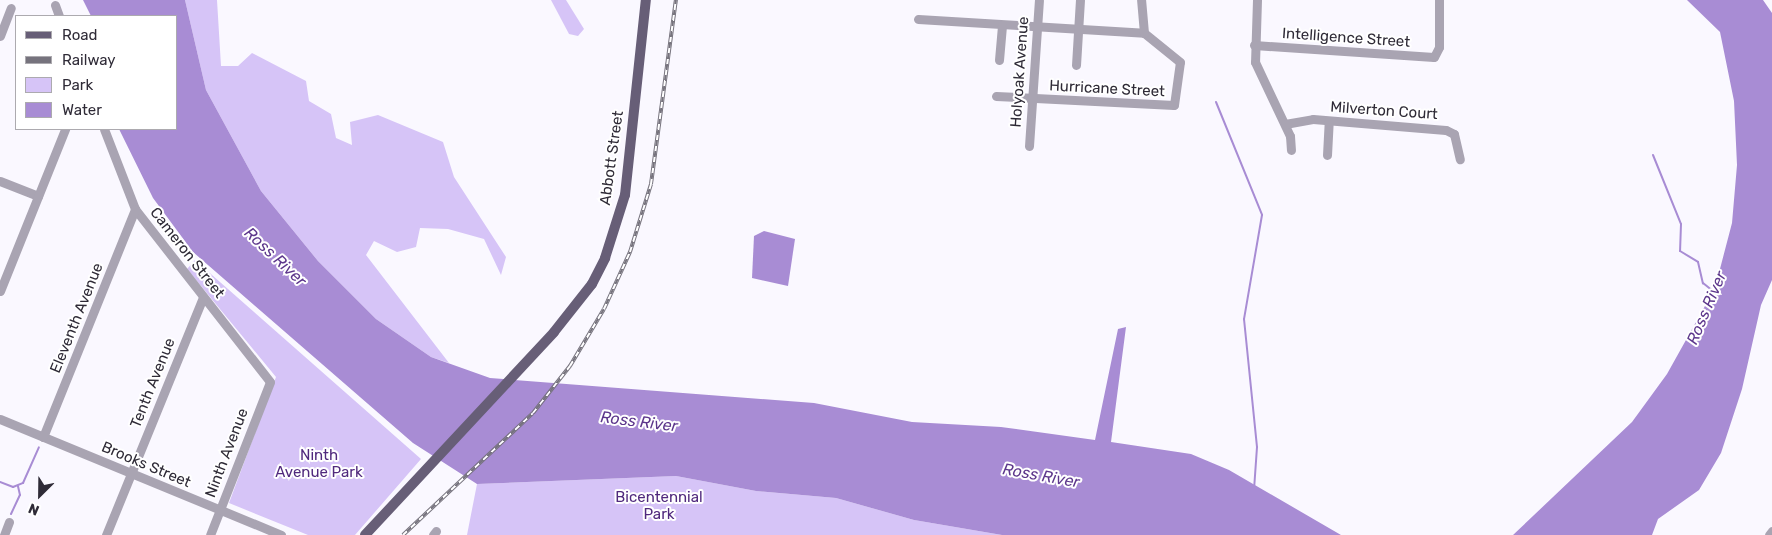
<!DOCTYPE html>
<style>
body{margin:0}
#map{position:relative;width:1772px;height:535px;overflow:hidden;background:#faf8ff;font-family:Rubik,sans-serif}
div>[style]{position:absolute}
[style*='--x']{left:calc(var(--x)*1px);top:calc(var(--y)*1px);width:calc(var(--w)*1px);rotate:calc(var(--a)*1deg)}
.green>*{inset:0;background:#d6c4f7}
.water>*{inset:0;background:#a88cd4}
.stream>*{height:2px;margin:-1px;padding:0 1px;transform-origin:1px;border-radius:1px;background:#a88cd4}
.minor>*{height:9px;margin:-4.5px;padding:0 4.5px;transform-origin:4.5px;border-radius:4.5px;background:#a9a4b2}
.major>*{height:10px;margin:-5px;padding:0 5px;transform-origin:5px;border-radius:5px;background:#675e77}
.rail>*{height:4px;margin-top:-2px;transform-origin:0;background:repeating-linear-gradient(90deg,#fff 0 5.5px,#76737d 0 11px);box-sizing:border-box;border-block:1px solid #76737d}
span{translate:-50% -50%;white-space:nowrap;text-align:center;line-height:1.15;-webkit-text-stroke:4px #fff;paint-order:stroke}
.street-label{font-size:15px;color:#2f2b37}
.park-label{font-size:15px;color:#50297d}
.water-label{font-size:16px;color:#5d378c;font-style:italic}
.legend{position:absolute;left:15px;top:15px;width:162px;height:115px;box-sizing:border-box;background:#fff;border:1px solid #acaaaf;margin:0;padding:6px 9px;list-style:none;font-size:15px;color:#2f2b37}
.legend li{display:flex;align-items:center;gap:10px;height:25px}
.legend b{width:25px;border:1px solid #acaaaf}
.north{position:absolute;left:15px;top:470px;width:50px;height:50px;-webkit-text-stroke:4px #fff;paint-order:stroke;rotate:203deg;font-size:14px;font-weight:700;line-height:20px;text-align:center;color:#2f2b37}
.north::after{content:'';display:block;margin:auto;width:18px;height:22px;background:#2f2b37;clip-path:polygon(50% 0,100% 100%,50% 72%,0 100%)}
</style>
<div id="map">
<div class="green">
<i style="clip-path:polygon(185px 0,217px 0,221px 66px,238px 66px,252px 53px,306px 81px,309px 101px,331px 114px,336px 138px,352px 145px,350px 122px,378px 115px,443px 142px,454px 177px,506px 257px,501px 275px,484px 239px,448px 229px,420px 228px,416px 247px,397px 252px,374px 241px,366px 255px,449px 363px,431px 357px,376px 319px,318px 261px,261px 191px,206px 90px)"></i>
<i style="clip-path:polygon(551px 0,566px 0,584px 29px,578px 36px,569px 34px)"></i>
<i style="clip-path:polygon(195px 260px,421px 459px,355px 535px,308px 535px,229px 503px,276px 377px,187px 269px)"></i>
<i style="clip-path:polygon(676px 476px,756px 491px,836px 498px,914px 520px,1002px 535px,467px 535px,477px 484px)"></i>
</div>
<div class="water">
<i style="clip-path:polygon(83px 0,185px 0,206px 90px,261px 191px,318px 261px,376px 319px,431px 357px,490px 378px,814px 403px,912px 422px,1001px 427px,1095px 440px,1118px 329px,1126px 327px,1111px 442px,1191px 454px,1229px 470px,1341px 535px,1002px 535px,914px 520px,836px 498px,756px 491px,676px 476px,477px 484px,413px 443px,193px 252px,153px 198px,119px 129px,176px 129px,176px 16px,91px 16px)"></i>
<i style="clip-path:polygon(1687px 0,1763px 0,1772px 13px,1772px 280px,1761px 305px,1742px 389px,1721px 453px,1699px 490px,1658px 519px,1652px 535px,1513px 535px,1632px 422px,1667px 374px,1715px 288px,1732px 223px,1737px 165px,1734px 101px,1720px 32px)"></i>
<i style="clip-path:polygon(764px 231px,795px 239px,788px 286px,752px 278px,754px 236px)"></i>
</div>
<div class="stream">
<i style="--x:1216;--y:102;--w:122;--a:67.8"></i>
<i style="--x:1262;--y:215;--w:106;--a:99.8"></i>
<i style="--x:1244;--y:319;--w:129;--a:84.2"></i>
<i style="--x:1257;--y:447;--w:39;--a:94"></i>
<i style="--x:1653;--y:155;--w:74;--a:67.9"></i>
<i style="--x:1681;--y:224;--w:27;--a:92"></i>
<i style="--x:1680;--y:251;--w:21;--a:31"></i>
<i style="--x:1698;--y:262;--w:22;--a:77"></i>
<i style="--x:1703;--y:283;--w:14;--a:39"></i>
<i style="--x:0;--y:482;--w:14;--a:21"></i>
<i style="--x:13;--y:487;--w:11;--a:-22"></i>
<i style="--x:23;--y:483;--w:39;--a:-66"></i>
<i style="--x:11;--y:514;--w:21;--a:-65"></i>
<i style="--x:20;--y:495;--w:9;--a:-103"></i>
</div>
<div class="minor">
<i style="--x:1257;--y:0;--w:62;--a:91.8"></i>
<i style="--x:1255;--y:62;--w:82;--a:64.7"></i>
<i style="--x:1290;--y:136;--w:14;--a:86"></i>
<i style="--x:55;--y:5;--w:12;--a:70"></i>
<i style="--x:918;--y:19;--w:226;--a:3.5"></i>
<i style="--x:0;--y:36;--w:30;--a:-69"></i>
<i style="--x:1254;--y:45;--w:180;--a:3.8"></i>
<i style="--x:1434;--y:57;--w:11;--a:-63"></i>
<i style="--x:1439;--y:47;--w:47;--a:-90"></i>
<i style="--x:999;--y:60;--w:35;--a:-85"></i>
<i style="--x:1076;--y:65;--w:65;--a:-86.5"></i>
<i style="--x:996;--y:96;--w:178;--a:2.9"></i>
<i style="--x:1174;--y:105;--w:43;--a:-82.1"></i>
<i style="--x:1180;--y:62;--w:46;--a:-141.1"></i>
<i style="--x:1144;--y:33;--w:33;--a:-95"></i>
<i style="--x:1285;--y:124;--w:28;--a:-10"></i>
<i style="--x:1313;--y:119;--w:133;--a:4.7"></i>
<i style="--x:1446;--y:130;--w:9;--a:27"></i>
<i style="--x:1454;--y:134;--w:26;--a:77"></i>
<i style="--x:104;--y:129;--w:86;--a:68.8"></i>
<i style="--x:135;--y:209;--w:219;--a:52"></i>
<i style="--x:270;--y:382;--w:164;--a:111.4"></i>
<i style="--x:1029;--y:146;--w:146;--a:-86.1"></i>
<i style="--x:1327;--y:155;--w:34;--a:-87"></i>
<i style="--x:0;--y:181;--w:41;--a:21.5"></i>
<i style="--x:0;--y:291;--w:175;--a:-68.1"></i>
<i style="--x:0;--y:419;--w:304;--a:22.4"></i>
<i style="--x:43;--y:437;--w:246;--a:-68"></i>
<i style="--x:4;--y:535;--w:14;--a:-69"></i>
<i style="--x:106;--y:535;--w:257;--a:-67.8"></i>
<i style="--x:433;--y:535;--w:5;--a:-53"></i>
<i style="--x:1769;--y:535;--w:5;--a:-53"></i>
</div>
<div class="major">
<i style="--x:365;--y:535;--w:277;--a:-47"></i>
<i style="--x:554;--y:332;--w:61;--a:-51.6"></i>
<i style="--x:592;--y:284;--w:29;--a:-63"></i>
<i style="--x:605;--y:258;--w:66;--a:-72.4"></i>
<i style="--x:625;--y:195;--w:196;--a:-83.9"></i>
</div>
<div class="rail">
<i style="--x:403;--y:535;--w:178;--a:-43.2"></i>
<i style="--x:533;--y:413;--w:60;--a:-51.8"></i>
<i style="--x:570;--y:366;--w:66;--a:-59.2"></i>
<i style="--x:604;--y:309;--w:63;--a:-65.5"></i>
<i style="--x:630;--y:252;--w:71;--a:-72.8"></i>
<i style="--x:651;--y:184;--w:186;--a:-82.3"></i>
</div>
<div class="street-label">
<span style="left:1346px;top:38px;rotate:4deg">Intelligence Street</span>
<span style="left:1020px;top:72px;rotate:-86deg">Holyoak Avenue</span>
<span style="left:1107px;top:89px;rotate:3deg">Hurricane Street</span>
<span style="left:1384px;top:111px;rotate:4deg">Milverton Court</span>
<span style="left:612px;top:158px;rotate:-82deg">Abbott Street</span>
<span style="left:187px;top:253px;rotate:52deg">Cameron Street</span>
<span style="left:77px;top:318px;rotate:-68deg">Eleventh Avenue</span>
<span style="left:153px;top:383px;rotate:-68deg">Tenth Avenue</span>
<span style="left:227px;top:453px;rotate:-69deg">Ninth Avenue</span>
<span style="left:146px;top:465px;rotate:23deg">Brooks Street</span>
</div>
<div class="park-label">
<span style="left:319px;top:464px">Ninth<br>Avenue Park</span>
<span style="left:659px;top:506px">Bicentennial<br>Park</span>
</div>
<div class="water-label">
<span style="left:275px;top:257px;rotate:43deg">Ross River</span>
<span style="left:1707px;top:308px;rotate:-67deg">Ross River</span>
<span style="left:639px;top:422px;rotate:7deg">Ross River</span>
<span style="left:1041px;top:476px;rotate:10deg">Ross River</span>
</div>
<ul class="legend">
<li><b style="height:6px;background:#675e77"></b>Road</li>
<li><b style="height:6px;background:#76737d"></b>Railway</li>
<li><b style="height:14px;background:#d6c4f7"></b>Park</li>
<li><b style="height:14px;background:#a88cd4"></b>Water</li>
</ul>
<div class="north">N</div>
</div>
